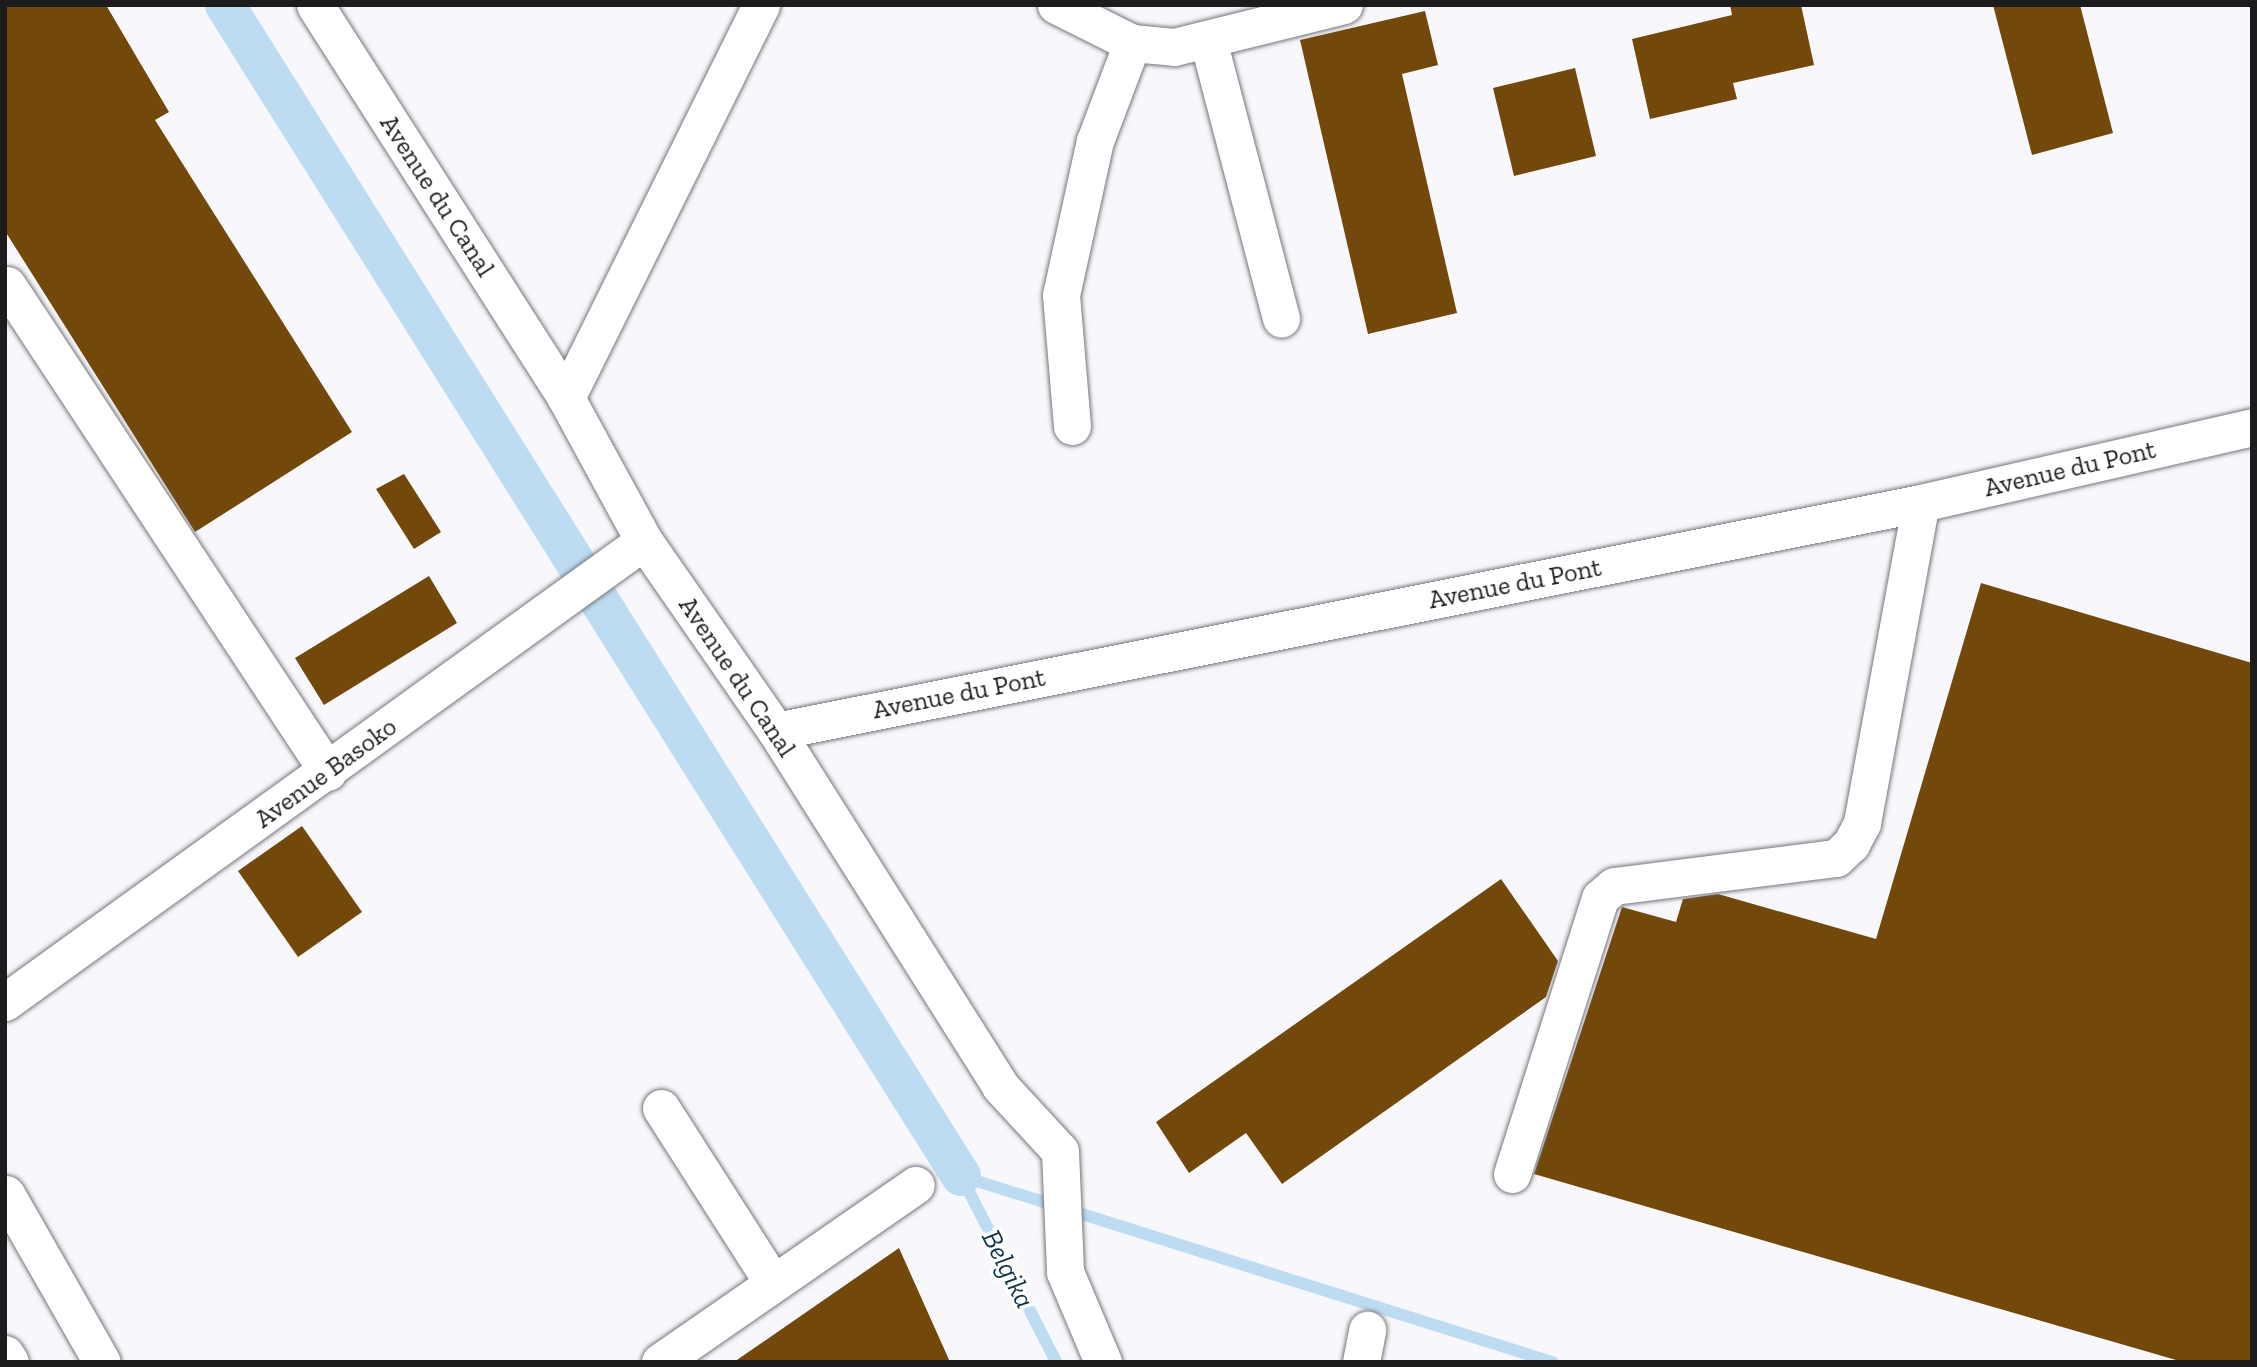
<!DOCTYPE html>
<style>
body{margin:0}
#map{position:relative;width:2257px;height:1367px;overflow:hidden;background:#f7f7fc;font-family:"Zilla Slab",serif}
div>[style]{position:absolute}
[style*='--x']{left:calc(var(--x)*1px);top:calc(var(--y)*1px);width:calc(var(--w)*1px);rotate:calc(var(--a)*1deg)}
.stream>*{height:12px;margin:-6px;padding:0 6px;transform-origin:6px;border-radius:6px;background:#bddcf2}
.canal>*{height:40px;margin:-20px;padding:0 20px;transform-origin:20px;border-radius:20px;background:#bddcf2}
.building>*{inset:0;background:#72480b}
.roads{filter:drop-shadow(0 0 2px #76767b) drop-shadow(0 0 2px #76767b)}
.minor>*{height:37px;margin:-18.5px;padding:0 18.5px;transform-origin:18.5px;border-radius:18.5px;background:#fff}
span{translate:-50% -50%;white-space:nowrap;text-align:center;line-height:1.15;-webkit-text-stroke:7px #fff;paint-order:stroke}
.street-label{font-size:26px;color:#1c1c1d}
.water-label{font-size:28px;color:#10344a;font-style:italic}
.frame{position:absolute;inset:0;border:7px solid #1c1c1d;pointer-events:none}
</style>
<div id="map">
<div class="stream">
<i style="--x:961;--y:1176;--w:620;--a:17.47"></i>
<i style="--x:961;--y:1176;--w:209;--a:62.9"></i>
</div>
<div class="canal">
<i style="--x:225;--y:5;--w:1383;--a:57.85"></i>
</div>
<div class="building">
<i style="clip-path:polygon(5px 5px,106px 5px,169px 112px,155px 120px,352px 432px,195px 532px,5px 231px)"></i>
<i style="clip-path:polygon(1730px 5px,1801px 5px,1814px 65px,1733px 83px,1737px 99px,1650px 119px,1632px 39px,1732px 15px)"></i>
<i style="clip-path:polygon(1993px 5px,2080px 5px,2113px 133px,2032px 155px)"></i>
<i style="clip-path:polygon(1425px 11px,1438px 65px,1402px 74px,1457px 313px,1368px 334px,1300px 40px)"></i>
<i style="clip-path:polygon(1575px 68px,1596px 156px,1514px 176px,1493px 88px)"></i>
<i style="clip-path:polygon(404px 474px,441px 532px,414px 549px,376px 489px)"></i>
<i style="clip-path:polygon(429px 576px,457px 623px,324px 705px,295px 658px)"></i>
<i style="clip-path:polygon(1981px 583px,2252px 663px,2252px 1362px,2183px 1362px,1534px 1174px,1622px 907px,1676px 922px,1683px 899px,1718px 894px,1876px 939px)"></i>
<i style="clip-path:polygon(302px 826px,362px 912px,298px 957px,238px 871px)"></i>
<i style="clip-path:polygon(1501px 879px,1558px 961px,1546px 997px,1282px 1184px,1246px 1133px,1189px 1173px,1156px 1122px)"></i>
<i style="clip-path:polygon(899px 1248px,950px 1362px,734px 1362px)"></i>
</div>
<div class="roads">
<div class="minor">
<i style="--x:315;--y:5;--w:466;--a:57.4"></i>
<i style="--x:566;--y:398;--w:163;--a:61.4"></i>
<i style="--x:644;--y:541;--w:231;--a:55.2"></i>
<i style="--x:776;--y:731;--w:420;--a:57.7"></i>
<i style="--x:1000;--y:1086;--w:88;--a:47.3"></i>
<i style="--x:1060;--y:1151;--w:121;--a:87.6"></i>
<i style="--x:1065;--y:1272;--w:98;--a:67.1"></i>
<i style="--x:1056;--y:5;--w:85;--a:26.6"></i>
<i style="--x:1132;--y:43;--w:42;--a:5.4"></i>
<i style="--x:1174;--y:47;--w:175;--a:-13.9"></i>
<i style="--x:1208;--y:40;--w:288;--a:75.3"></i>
<i style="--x:7;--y:285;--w:583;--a:56.61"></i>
<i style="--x:566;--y:398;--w:439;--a:-63.6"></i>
<i style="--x:1072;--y:426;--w:131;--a:-94.8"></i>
<i style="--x:1061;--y:295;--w:158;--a:-77.6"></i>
<i style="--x:1095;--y:141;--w:105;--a:-69.3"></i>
<i style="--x:776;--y:731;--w:1167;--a:-11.26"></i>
<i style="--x:1921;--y:503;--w:340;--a:-12.9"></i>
<i style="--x:5;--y:1002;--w:788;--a:-35.81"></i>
<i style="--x:661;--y:1108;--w:208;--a:57.4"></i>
<i style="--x:1512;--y:1174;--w:290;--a:-72.3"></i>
<i style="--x:1600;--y:898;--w:18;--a:-41"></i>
<i style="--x:1614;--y:886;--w:224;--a:-7.2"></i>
<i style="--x:1836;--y:858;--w:21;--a:-43"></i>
<i style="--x:1851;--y:844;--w:24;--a:-62"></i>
<i style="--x:1862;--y:823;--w:325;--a:-79.6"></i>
<i style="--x:6;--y:1194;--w:193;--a:60.3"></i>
<i style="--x:5;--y:1354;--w:9;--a:58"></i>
<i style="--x:660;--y:1362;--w:311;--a:-34.7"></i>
<i style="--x:1361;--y:1362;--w:33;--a:-79"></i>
</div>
</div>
<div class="street-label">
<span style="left:437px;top:196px;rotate:57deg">Avenue du Canal</span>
<span style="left:2070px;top:469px;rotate:-13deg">Avenue du Pont</span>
<span style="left:1515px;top:584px;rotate:-11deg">Avenue du Pont</span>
<span style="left:737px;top:677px;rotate:56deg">Avenue du Canal</span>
<span style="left:959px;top:694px;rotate:-11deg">Avenue du Pont</span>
<span style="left:326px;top:773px;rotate:-36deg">Avenue Basoko</span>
</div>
<div class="water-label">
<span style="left:1008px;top:1269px;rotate:63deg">Belgika</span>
</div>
<div class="frame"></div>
</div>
